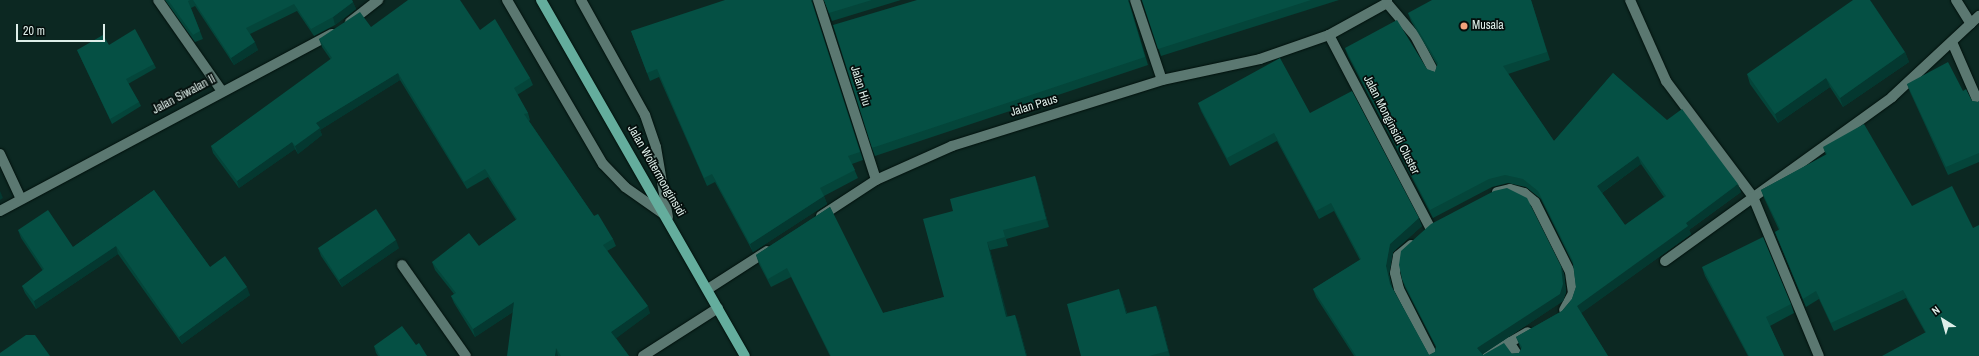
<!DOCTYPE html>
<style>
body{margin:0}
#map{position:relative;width:1979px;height:356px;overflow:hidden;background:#0c2822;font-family:"Archivo Narrow",sans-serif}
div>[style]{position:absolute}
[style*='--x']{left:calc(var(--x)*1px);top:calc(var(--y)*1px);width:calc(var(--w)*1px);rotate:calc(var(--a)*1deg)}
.roads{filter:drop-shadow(0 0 1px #00100c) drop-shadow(0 0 1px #00100c)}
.minor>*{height:10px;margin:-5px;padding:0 5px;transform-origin:5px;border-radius:5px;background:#5b7871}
.major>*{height:10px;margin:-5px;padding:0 5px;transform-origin:5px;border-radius:5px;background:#64ad9d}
.wall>*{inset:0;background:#04453a}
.shaded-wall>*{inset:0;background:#043830}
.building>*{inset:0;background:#055044}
.dots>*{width:11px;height:11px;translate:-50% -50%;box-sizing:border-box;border:2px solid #040e0c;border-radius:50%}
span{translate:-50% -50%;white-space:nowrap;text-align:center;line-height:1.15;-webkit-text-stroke:3.5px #040e0c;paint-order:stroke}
.poi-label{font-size:12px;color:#deeee9}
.left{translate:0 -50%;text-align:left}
.street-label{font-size:12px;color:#deeee9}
.north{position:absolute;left:1923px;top:300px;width:40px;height:40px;-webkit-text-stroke:3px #040e0c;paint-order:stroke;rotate:323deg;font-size:11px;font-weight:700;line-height:16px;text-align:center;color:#deeee9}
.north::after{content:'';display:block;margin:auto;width:14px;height:18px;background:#deeee9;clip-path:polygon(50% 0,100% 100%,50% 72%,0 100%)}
.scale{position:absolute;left:16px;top:24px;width:89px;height:18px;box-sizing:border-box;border:2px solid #deeee9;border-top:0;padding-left:5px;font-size:12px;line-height:14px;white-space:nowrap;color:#deeee9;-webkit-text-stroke:3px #040e0c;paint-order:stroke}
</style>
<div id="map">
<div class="roads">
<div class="minor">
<i style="--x:158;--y:0;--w:110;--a:55"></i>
<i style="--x:507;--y:0;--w:190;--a:59.7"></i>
<i style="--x:603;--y:164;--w:32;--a:46"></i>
<i style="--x:625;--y:187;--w:49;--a:35"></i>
<i style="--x:581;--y:0;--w:132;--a:60.9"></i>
<i style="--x:645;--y:115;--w:34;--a:71"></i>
<i style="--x:656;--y:147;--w:71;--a:80.3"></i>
<i style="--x:818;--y:0;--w:189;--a:72.1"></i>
<i style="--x:1135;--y:0;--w:84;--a:71.4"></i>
<i style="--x:1630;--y:0;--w:89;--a:66"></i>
<i style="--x:1666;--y:81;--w:145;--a:53.1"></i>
<i style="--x:1753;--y:197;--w:172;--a:67.5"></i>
<i style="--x:1956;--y:0;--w:28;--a:58"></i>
<i style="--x:1387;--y:3;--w:43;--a:49.7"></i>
<i style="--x:1415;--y:36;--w:43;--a:62.2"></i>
<i style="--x:350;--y:22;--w:36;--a:-38"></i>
<i style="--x:1329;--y:35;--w:217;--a:62.3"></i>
<i style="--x:1952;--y:42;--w:68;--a:66.5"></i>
<i style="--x:0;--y:154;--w:50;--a:65"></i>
<i style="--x:1497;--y:192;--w:13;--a:-13"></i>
<i style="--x:1510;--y:189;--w:15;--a:16"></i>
<i style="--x:1524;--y:193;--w:14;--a:39"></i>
<i style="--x:1535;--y:202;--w:78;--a:63.4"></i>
<i style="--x:1570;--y:272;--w:21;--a:82"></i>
<i style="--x:1573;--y:293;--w:19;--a:118"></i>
<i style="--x:0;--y:211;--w:376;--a:-28.1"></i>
<i style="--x:821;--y:216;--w:66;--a:-33.2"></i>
<i style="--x:876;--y:180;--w:83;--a:-24.1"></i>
<i style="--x:952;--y:146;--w:220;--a:-17.4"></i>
<i style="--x:1162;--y:80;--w:100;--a:-12.1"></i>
<i style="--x:1260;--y:59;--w:73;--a:-19.2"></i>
<i style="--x:1329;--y:35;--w:66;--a:-28.9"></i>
<i style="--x:1387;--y:3;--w:3;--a:-90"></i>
<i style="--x:1411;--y:245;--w:17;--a:140"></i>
<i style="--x:1398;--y:256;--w:17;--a:100"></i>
<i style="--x:1395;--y:273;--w:16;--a:76"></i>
<i style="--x:1399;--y:289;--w:75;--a:63.1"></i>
<i style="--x:1665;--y:261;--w:280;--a:-35.8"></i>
<i style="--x:1892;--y:97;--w:119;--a:-43"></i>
<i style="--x:402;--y:265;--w:111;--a:54.9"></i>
<i style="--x:708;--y:289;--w:70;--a:-32.8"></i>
<i style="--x:1509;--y:342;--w:17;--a:57"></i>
<i style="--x:643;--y:356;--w:89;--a:-32.6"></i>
<i style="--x:1486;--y:356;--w:48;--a:-29.7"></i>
</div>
<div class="major">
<i style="--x:541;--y:0;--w:410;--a:60.2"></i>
</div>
</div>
<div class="wall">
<i style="clip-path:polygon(165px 0,352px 0,356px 9px,335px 25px,314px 36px,297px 11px,250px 34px,258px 50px,234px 65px,195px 6px,191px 8px,203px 39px,195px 42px)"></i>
<i style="clip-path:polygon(824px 0,901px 0,832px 21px)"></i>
<i style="clip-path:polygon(1142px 0,1339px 0,1161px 56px)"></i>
<i style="clip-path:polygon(evenodd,1531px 0,1550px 60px,1508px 74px,1554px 141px,1613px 73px,1741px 192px,1689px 230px,1691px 234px,1581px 313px,1608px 356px,1354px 356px,1316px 297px,1313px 289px,1360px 260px,1334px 211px,1319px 219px,1277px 141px,1230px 166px,1201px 111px,1198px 103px,1310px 113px,1422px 226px,1393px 252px,1389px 274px,1392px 287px,1429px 355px,1435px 352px,1436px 347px,1405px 287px,1402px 279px,1561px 266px,1564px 274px,1566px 292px,1563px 301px,1483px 354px,1483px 355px,1519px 353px,1521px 349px,1516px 337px,1562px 311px,1572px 299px,1576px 287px,1573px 264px,1541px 199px,1526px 187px,1508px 183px,1492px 187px,1433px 218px,1348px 56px,1345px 48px,1435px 72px,1437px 65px,1411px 21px,1408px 13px,1531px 0,1641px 164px,1664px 197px,1625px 225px,1602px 193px,1641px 164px)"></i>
<i style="clip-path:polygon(812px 2px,863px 160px,852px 164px,858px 178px,824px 196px,827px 204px,753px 252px,715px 182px,707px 186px,659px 77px,650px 81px,631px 31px)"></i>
<i style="clip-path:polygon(1129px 2px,1148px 65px,875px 156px,872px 148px)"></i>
<i style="clip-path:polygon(371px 27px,480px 30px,530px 78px,533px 85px,517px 95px,528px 113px,530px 120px,529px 121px,594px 216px,613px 239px,616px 246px,607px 251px,650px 313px,616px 338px,629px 356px,558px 356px,513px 312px,475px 337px,454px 303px,451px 296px,454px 294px,435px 270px,432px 262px,479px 246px,516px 220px,488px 177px,467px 189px,400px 80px,320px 130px,322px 135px,298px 154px,295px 149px,239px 188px,213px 153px,211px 146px,331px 60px,322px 47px,319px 39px)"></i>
<i style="clip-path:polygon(109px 45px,154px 64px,156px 68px,128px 84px,139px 102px,141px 106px,112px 124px,77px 50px)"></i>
<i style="clip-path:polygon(1905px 52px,1909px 62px,1843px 107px,1830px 87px,1778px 123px,1750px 84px,1747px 74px)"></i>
<i style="clip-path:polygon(1907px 84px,1963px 91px,1972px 101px,1978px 102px,1979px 101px,1979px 162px,1948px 175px,1910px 92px)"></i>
<i style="clip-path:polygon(1823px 147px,1979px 356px,1925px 332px,1906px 298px,1834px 331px,1819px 299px,1806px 307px,1775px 232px,1779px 230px,1764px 198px,1761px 190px,1826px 155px)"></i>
<i style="clip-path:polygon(1035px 176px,1038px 185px,1049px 227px,1006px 239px,1008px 246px,990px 250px,1007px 317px,1015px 315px,1018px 323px,1027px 356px,830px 356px,791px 277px,771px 287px,759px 264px,756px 255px,830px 207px,883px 313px,944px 297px,953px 211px)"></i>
<i style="clip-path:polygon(154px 190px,210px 267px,250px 295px,182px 344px,118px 254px,36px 309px,25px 293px,22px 286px,43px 271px,21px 238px,18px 230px,73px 247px)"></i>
<i style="clip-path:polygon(318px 248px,399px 248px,342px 287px,321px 256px)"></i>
<i style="clip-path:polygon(1702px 267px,1791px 304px,1794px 313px,1770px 326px,1784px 356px,1748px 356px,1705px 276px)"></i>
<i style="clip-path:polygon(1122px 297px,1127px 313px,1156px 306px,1159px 313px,1170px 356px,1081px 356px)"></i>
<i style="clip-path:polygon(416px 345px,427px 356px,378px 356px,376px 353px,374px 346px)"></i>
</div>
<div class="shaded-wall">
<i style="clip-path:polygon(811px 0,813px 0,812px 2px,863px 160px)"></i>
<i style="clip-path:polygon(1128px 0,1130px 0,1129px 2px,1148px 65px)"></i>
<i style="clip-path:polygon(353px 2px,356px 9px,335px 25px,333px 17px)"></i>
<i style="clip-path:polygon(255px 42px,258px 50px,234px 65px,231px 58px)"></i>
<i style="clip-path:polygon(1905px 52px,1909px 62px,1843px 107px,1840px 98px)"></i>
<i style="clip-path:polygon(398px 73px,400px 80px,320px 130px,322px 135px,298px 154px,295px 146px,316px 123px)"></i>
<i style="clip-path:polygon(1826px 78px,1830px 87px,1778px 123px,1775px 114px)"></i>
<i style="clip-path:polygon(292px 142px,295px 149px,239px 188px,237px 181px)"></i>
<i style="clip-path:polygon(1638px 156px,1641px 164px,1600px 194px,1597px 186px)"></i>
<i style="clip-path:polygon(1035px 176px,1038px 185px,1049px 227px,1046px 219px)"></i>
<i style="clip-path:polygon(1738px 184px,1741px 192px,1689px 230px,1691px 234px,1580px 314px,1577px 306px,1686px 223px)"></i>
<i style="clip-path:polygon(0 191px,3px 198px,0 200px)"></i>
<i style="clip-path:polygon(824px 196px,827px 204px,753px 252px,750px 244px)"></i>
<i style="clip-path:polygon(1419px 218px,1422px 226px,1393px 252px,1389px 274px,1393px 292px,1390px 284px,1386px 266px,1390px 244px)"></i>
<i style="clip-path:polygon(396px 240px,399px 248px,342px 287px,339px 280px)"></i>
<i style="clip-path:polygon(987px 242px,990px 250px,1010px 325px,1006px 317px)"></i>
<i style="clip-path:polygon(116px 246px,118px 254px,36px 309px,34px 301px)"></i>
<i style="clip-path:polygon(1561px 266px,1564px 274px,1566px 292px,1563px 301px,1480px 356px,1477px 348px)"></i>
<i style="clip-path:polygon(247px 287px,250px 295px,182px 344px,179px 337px)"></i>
<i style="clip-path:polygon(1119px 289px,1122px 297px,1129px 321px,1126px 314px)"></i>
<i style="clip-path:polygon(514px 302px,517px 309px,475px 337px,473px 329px)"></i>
<i style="clip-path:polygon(648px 306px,650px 313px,614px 340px,611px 332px)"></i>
<i style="clip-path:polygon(1156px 306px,1159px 313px,1170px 356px,1168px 351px)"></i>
<i style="clip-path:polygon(1015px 315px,1018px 323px,1027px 356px,1026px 356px)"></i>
<i style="clip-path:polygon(556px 348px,558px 356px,555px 356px)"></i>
</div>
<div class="building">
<i style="clip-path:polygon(168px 0,190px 0,188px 1px,200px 31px,193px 35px)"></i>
<i style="clip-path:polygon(193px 0,352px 0,353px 2px,333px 17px,311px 29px,294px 4px,246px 28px,255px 42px,231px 58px)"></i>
<i style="clip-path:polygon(408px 0,460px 0,480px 30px,495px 19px,530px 78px,514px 88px,528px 113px,524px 114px,594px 216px,598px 214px,613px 239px,603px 245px,648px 306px,611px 332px,629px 356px,561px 356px,556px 348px,555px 356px,507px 356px,514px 302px,473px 329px,451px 296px,456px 293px,432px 262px,469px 233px,479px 246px,517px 219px,485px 169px,464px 182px,398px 73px,316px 123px,320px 128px,295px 146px,292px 142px,237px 181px,211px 146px,332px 58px,319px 39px,360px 12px,371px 27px)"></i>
<i style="clip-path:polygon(725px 0,811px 0,860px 152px,848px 156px,855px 170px,820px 188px,824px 196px,750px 244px,712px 174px,704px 178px,657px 69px,647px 73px,631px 31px)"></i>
<i style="clip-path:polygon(824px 0,872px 0,829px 13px)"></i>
<i style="clip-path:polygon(917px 0,1128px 0,1145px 57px,872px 148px,833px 25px)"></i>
<i style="clip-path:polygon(1142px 0,1311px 0,1158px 49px)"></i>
<i style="clip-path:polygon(evenodd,1432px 0,1531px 0,1547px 52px,1503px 66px,1554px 141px,1613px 73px,1667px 120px,1682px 109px,1738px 184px,1686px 223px,1688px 226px,1577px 306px,1608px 356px,1356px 356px,1313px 289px,1361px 259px,1331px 203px,1316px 211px,1274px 133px,1227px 158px,1198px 103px,1280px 58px,1310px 113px,1352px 91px,1419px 218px,1390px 244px,1386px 266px,1390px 284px,1429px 355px,1435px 352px,1436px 346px,1402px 279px,1399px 265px,1401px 251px,1431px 224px,1494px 191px,1507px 188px,1527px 198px,1561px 266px,1563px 284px,1560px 294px,1477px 348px,1483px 355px,1504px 343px,1512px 354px,1519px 353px,1522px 347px,1516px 337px,1562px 311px,1572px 299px,1576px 287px,1573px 261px,1538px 191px,1523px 179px,1505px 175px,1489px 179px,1430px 210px,1345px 48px,1397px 20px,1427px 69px,1435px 72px,1438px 63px,1408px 13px,1432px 0,1638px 156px,1666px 196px,1625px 225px,1597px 186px,1638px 156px)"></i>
<i style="clip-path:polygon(1853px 0,1870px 0,1905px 52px,1840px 98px,1826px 78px,1775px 114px,1747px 74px)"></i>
<i style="clip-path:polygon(135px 29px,154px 64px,126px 79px,139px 102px,110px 119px,77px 50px,103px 35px,109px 45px)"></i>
<i style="clip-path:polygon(1948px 62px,1963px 91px,1966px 89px,1972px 101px,1978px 102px,1979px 101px,1979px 153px,1946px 167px,1907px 84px)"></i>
<i style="clip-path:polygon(1864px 124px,1912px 206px,1952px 186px,1973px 228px,1979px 225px,1979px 356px,1882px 356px,1926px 332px,1903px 290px,1831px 323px,1816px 291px,1803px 299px,1775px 232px,1780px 229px,1761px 190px,1827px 154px,1823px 147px)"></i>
<i style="clip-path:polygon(1035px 176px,1046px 219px,1003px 230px,1005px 237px,987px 242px,1006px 317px,1015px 315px,1026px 356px,831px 356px,787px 268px,768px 279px,756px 255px,830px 207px,883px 313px,944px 297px,923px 219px,953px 211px,950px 199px)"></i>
<i style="clip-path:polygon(154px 190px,210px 267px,225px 256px,247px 287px,179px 337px,116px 246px,34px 301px,22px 286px,44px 269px,18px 230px,48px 210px,73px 247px)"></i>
<i style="clip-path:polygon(376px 209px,396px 240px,339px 280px,318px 248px)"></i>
<i style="clip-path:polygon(1763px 237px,1791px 304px,1766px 317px,1784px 356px,1749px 356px,1702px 267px)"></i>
<i style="clip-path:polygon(1119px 289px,1126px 314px,1156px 306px,1168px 351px,1149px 356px,1081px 356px,1067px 304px)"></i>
<i style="clip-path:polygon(402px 326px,416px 345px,419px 343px,427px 356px,380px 356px,374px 346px)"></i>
<i style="clip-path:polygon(26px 335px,35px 335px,50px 356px,0 356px,0 353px)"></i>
</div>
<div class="dots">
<i style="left:1464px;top:26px;background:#f1a27b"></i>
</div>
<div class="poi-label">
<span class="left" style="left:1472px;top:26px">Musala</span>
</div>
<div class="street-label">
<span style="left:860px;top:86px;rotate:72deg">Jalan Hiu</span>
<span style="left:184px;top:95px;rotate:-28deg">Jalan Siwalan II</span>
<span style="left:1034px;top:106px;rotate:-17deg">Jalan Paus</span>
<span style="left:1391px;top:125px;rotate:63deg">Jalan Monginsidi Cluster</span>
<span style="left:656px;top:171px;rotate:60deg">Jalan Woltermonginsidi</span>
</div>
<div class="north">N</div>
<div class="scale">20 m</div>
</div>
